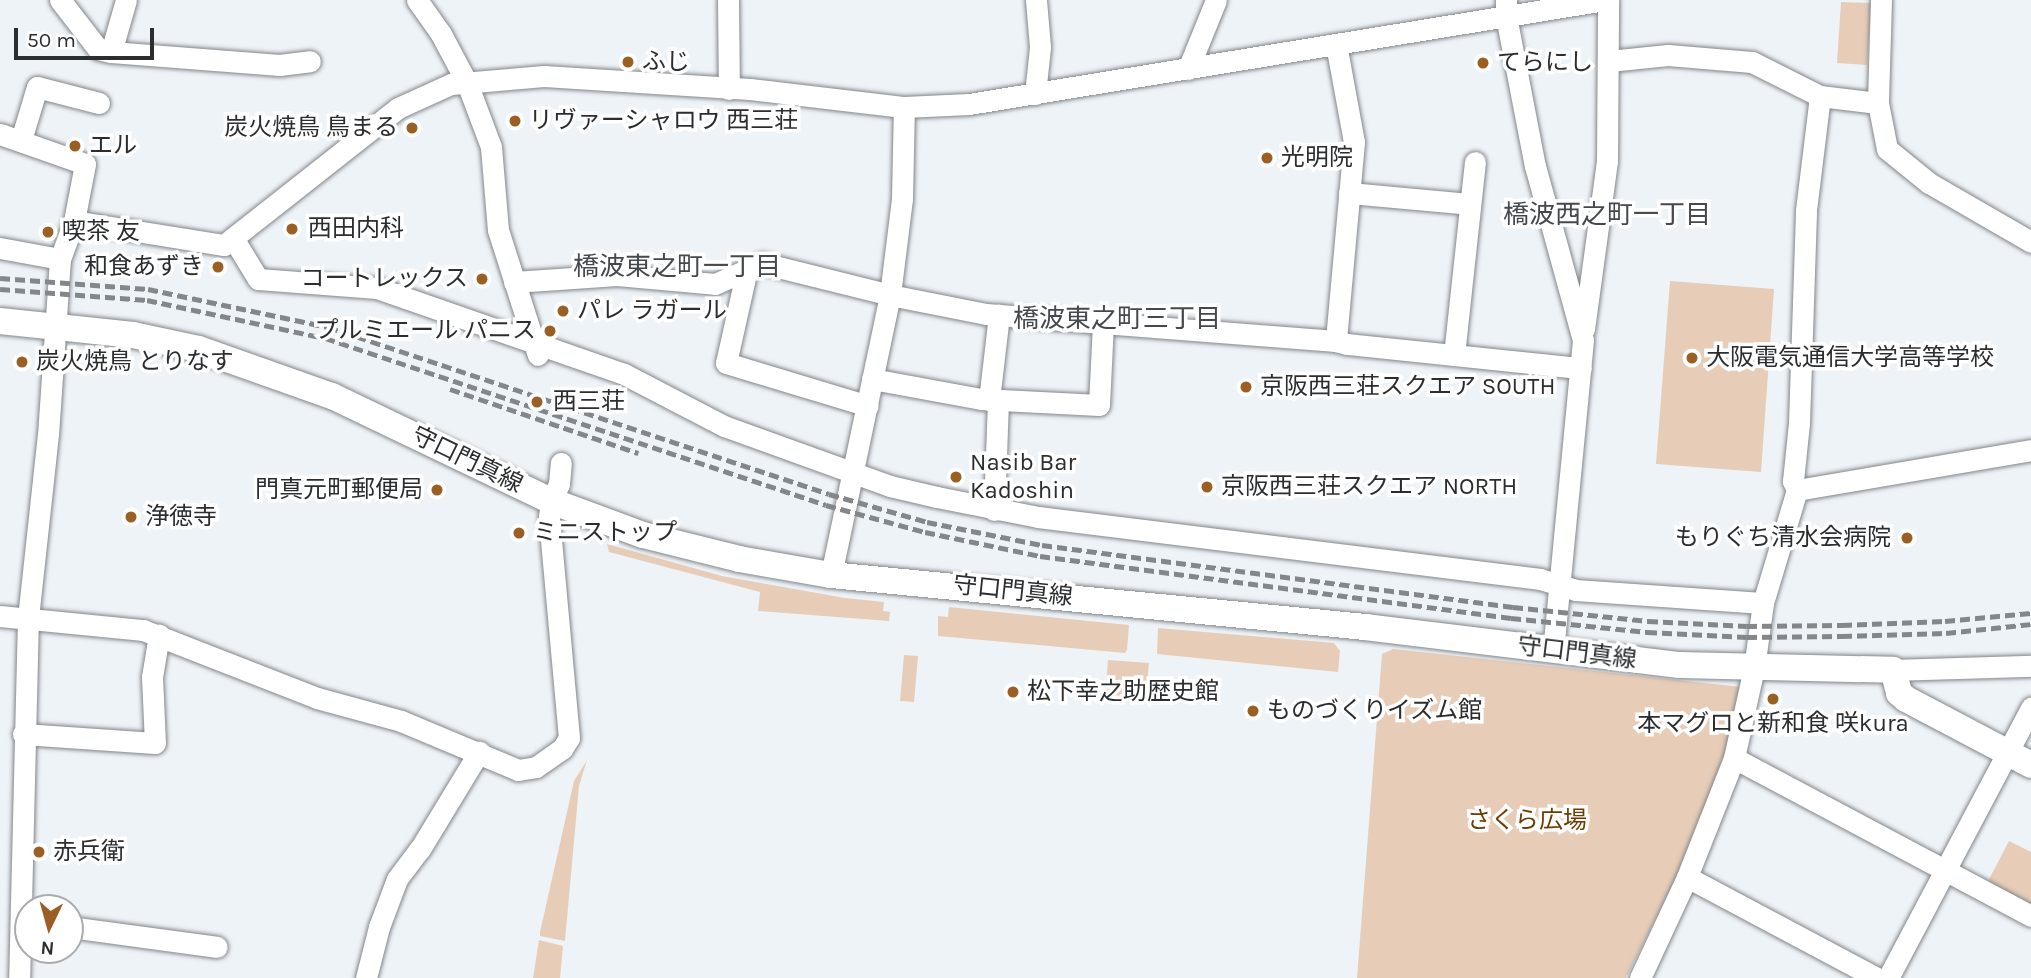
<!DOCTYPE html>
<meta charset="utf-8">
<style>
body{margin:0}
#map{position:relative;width:2031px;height:978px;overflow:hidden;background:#eef3f8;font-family:Karla,"Noto Sans JP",sans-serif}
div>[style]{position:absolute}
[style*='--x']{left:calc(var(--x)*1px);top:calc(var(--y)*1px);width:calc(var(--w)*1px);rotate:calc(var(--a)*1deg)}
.green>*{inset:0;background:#e7cdb8}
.roads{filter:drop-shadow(0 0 2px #82868a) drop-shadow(0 0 2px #82868a)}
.minor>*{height:21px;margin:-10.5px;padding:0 10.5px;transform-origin:10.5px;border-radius:10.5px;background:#fff}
.major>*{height:26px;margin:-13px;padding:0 13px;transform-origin:13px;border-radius:13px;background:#fff}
.rail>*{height:5px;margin-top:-2.5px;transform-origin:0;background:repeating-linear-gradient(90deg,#84878a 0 10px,transparent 0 15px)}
.dots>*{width:19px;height:19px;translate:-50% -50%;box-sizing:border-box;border:4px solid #fff;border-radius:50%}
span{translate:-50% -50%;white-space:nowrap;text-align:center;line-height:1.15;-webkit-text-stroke:7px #fff;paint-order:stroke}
.poi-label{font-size:24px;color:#2b2d2f}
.left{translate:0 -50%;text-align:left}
.right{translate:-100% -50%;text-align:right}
.street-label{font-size:24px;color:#2b2d2f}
.park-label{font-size:24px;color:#6e3b00}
.neighbourhood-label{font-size:26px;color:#45494d}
.north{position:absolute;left:14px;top:894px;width:70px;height:70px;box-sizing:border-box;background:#fff;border:2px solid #aaabac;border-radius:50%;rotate:185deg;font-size:19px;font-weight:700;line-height:28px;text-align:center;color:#2b2d2f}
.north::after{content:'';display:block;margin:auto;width:24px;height:32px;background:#9b5e23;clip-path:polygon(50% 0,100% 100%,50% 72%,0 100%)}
.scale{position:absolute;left:14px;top:28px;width:140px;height:32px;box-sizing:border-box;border:4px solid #2b2d2f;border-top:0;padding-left:9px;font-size:21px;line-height:24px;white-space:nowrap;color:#2b2d2f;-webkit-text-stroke:5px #fff;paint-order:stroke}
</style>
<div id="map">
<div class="green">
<i style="clip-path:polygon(1841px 2px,1871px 3px,1867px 65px,1837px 63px)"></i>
<i style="clip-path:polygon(1670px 281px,1774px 289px,1761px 472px,1656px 464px)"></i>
<i style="clip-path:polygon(607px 544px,722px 576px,845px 598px,884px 602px,883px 611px,890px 612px,889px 621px,758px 611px,760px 592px,609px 552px)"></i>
<i style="clip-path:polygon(949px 607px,1129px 625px,1127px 650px,1125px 653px,938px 636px,938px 616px,948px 617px)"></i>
<i style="clip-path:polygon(1158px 628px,1334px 643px,1340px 651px,1338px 672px,1157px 654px)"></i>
<i style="clip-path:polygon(1393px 649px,1741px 687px,1725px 753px,1688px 854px,1626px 978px,1357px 978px,1382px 654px)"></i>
<i style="clip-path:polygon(904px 655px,918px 656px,914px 702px,900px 701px)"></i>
<i style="clip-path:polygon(1108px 660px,1149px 663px,1145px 704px,1105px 700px)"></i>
<i style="clip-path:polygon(587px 760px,579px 786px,565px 941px,540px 936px,540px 932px,574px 781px)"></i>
<i style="clip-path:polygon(2009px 841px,2031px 852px,2031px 908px,1986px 885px)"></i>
<i style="clip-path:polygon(539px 940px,563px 946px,560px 978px,533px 978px)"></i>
</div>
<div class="roads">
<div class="minor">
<i style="--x:60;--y:0;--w:62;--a:52.2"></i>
<i style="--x:98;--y:49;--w:13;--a:13"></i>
<i style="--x:111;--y:52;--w:169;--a:4.4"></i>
<i style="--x:279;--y:65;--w:31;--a:-7"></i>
<i style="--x:417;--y:0;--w:42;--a:54.8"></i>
<i style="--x:441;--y:34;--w:55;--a:62"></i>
<i style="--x:467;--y:83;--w:68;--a:69.4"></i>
<i style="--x:491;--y:147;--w:83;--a:85.2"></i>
<i style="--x:498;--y:230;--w:131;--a:72.3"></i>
<i style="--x:728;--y:0;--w:89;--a:89.4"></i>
<i style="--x:1506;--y:0;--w:16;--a:90"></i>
<i style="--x:1506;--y:16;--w:153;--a:79.1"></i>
<i style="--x:1535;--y:166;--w:180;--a:74.6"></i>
<i style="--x:1583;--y:340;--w:311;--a:95.5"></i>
<i style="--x:1881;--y:0;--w:103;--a:91.7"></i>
<i style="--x:1878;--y:103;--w:47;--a:78.9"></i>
<i style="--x:1887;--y:149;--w:54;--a:39"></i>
<i style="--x:1929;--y:183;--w:118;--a:30"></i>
<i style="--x:1336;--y:44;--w:100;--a:79.6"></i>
<i style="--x:1354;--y:142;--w:200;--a:95.2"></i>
<i style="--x:111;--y:52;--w:54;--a:-73.9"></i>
<i style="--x:1609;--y:61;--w:59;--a:-5.8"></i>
<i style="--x:1668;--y:55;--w:84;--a:4.8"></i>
<i style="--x:1752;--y:62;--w:76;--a:26.6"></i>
<i style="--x:1820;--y:96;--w:58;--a:6.9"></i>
<i style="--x:1188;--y:69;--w:74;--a:-67.9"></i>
<i style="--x:1035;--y:94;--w:47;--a:-83.9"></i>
<i style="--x:1040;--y:47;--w:47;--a:-94.9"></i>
<i style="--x:0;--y:134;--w:90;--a:19.4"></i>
<i style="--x:85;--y:164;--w:58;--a:100.9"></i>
<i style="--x:74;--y:221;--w:40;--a:110.2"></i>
<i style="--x:60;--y:259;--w:175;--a:93.9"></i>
<i style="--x:48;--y:434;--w:184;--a:96.2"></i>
<i style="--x:28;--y:617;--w:361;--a:91.4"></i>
<i style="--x:21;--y:140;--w:55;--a:-73.2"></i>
<i style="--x:37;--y:87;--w:64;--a:14.5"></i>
<i style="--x:1349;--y:193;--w:121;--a:5.2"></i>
<i style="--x:74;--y:221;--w:152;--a:9.1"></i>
<i style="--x:224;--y:245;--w:221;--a:-38.2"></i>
<i style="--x:398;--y:108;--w:58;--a:-24.4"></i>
<i style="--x:451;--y:84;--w:93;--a:-4.9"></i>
<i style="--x:544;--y:76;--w:206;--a:3.6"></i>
<i style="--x:750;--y:89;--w:155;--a:6.7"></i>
<i style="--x:904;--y:107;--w:65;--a:-2.6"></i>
<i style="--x:969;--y:104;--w:644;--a:-9.29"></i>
<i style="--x:233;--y:238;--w:48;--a:58.6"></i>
<i style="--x:258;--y:279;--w:119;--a:4.3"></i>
<i style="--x:377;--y:288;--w:262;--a:19.2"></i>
<i style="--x:624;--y:374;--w:113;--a:27.5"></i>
<i style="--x:724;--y:426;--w:177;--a:19.9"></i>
<i style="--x:890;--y:486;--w:48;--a:13.2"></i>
<i style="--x:937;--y:497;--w:103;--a:11.2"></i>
<i style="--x:1038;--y:517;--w:506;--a:7.04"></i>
<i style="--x:1540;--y:579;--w:37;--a:17"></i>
<i style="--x:1575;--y:590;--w:188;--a:4"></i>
<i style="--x:0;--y:248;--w:61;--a:10.4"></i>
<i style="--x:747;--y:269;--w:96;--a:102.6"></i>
<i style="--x:726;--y:363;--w:148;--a:16.8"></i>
<i style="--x:514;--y:282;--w:103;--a:-3.9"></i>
<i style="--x:617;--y:275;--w:98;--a:5.2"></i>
<i style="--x:715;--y:284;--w:51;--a:-24.1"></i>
<i style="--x:762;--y:263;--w:132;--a:14"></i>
<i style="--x:890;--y:295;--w:98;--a:11.2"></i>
<i style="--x:986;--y:314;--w:351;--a:4.4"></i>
<i style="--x:1336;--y:341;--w:11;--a:15"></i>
<i style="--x:1347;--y:344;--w:235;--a:5.9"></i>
<i style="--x:1584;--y:329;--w:170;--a:-82.2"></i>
<i style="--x:1607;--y:161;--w:161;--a:-89.6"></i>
<i style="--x:1454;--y:355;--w:194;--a:-83.8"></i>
<i style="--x:872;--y:379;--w:111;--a:10.4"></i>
<i style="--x:981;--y:399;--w:118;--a:2.9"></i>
<i style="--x:1099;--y:405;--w:82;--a:-87.2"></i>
<i style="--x:989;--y:400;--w:86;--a:-83.3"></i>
<i style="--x:1797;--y:490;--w:10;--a:-114"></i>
<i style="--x:1793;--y:481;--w:58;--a:-84.1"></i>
<i style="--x:1799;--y:423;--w:213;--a:-88.1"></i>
<i style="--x:1806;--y:210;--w:115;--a:-83"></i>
<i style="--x:994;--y:510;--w:110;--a:-87.9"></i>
<i style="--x:831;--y:575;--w:286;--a:-78.1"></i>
<i style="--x:890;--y:295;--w:97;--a:-82.9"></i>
<i style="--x:902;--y:199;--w:92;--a:-88.8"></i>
<i style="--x:0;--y:616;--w:144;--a:5.6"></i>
<i style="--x:143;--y:630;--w:187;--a:21.3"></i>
<i style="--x:317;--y:698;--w:87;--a:15.3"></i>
<i style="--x:401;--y:721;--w:127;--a:22.7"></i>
<i style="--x:518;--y:770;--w:18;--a:-9"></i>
<i style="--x:536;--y:767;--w:32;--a:-35"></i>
<i style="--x:562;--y:749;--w:13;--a:-58"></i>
<i style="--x:569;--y:738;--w:222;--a:-95.2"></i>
<i style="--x:549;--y:517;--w:16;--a:-83"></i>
<i style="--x:551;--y:501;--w:19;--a:-65"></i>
<i style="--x:559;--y:484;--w:21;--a:-85"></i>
<i style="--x:1893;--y:670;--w:138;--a:-1.7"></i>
<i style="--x:23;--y:734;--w:132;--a:3.9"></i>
<i style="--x:155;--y:743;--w:66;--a:-92.6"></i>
<i style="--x:152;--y:677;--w:43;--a:-80.5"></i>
<i style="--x:1734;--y:758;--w:336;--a:28"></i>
<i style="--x:1687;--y:877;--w:215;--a:28"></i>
<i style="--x:70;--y:927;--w:148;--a:7.7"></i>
<i style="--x:366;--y:978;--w:53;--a:-75.7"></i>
<i style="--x:379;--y:927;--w:51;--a:-69.4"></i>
<i style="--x:397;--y:879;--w:38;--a:-53"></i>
<i style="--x:420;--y:849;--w:114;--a:-58.7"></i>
<i style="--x:1640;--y:978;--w:111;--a:-65"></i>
<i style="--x:1687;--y:877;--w:128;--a:-68.4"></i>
<i style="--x:1734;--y:758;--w:92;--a:-77.5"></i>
<i style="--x:1754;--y:668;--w:66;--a:-82.1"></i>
<i style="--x:1763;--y:603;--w:118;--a:-73.3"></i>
<i style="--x:1797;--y:490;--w:237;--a:-9.7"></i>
<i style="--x:1888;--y:978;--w:306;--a:-62.1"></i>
</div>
<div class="major">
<i style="--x:0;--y:321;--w:134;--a:6"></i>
<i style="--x:133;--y:335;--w:67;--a:12"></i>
<i style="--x:199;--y:349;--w:141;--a:19.5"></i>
<i style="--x:332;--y:396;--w:243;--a:25.6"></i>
<i style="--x:551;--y:501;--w:98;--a:20.3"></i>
<i style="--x:643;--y:535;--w:99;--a:14"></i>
<i style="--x:739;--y:559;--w:93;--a:9.9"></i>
<i style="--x:831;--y:575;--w:537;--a:5.56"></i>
<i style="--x:1365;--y:627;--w:317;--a:6.9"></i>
<i style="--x:1680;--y:665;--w:213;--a:1.3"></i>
<i style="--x:1893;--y:670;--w:24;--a:75"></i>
<i style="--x:1899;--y:693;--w:9;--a:41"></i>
<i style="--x:1906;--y:699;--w:141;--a:27.8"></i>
</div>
</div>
<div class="rail">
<i style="--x:0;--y:278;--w:148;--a:4.3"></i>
<i style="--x:148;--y:289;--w:184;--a:11.9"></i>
<i style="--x:328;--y:327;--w:528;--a:18.43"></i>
<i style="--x:829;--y:494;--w:102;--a:15.9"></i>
<i style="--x:927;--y:522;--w:117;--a:11.3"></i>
<i style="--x:1042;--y:545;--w:475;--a:7.5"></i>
<i style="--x:1513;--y:607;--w:136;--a:5.9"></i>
<i style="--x:1648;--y:621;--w:99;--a:2.9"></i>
<i style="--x:1747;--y:626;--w:95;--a:-0.6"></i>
<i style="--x:1842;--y:625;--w:103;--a:-2.2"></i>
<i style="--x:1945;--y:621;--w:86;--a:-5.3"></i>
<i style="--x:0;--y:289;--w:147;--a:4.3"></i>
<i style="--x:147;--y:300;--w:182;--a:12.1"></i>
<i style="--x:325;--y:338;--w:528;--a:18.43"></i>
<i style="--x:826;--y:505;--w:103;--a:15.3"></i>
<i style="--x:925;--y:532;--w:117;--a:11.8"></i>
<i style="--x:1040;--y:556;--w:475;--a:7.5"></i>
<i style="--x:1511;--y:618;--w:137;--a:5.9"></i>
<i style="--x:1647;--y:632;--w:100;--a:2.9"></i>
<i style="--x:1747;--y:637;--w:95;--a:-0.6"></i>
<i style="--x:1842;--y:636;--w:104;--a:-1.7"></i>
<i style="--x:1946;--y:633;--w:85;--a:-6"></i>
<i style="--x:450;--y:389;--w:199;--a:18.8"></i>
</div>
<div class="dots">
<i style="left:628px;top:62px;background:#9b5e23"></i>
<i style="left:1483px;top:63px;background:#9b5e23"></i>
<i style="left:515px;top:121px;background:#9b5e23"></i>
<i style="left:412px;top:128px;background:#9b5e23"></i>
<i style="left:75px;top:146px;background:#9b5e23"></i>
<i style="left:1267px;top:158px;background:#9b5e23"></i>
<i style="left:292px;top:229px;background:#9b5e23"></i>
<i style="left:48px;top:232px;background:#9b5e23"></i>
<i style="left:218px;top:267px;background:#9b5e23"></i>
<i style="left:482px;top:279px;background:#9b5e23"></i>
<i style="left:563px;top:311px;background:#9b5e23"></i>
<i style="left:550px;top:331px;background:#9b5e23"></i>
<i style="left:1692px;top:358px;background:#9b5e23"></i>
<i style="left:22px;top:362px;background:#9b5e23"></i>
<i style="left:1246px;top:387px;background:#9b5e23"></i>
<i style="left:537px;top:402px;background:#9b5e23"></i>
<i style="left:956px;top:477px;background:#9b5e23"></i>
<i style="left:1207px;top:487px;background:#9b5e23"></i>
<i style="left:437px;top:490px;background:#9b5e23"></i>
<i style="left:131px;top:517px;background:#9b5e23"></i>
<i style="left:519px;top:533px;background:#9b5e23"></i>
<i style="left:1907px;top:538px;background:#9b5e23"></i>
<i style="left:1013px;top:692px;background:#9b5e23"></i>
<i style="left:1773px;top:699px;background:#9b5e23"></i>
<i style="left:1253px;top:711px;background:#9b5e23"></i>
<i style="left:39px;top:852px;background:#9b5e23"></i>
</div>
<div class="poi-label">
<span class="left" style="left:642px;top:62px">ふじ</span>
<span class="left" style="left:1497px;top:63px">てらにし</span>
<span class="left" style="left:529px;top:121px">リヴァーシャロウ 西三荘</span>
<span class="right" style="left:398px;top:128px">炭火焼鳥 鳥まる</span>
<span class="left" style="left:89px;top:146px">エル</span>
<span class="left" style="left:1281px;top:158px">光明院</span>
<span class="left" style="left:308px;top:229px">西田内科</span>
<span class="left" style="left:62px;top:232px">喫茶 友</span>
<span class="right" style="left:204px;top:267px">和食あずき</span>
<span class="right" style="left:468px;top:279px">コートレックス</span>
<span class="left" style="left:577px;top:311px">パレ ラガール</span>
<span class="right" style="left:536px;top:331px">プルミエール パニス</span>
<span class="left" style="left:1706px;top:358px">大阪電気通信大学高等学校</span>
<span class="left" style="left:36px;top:362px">炭火焼鳥 とりなす</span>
<span class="left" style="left:1260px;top:387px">京阪西三荘スクエア SOUTH</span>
<span class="left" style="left:553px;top:402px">西三荘</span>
<span class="left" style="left:970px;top:477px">Nasib Bar<br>Kadoshin</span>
<span class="left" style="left:1221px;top:487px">京阪西三荘スクエア NORTH</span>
<span class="right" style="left:423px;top:490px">門真元町郵便局</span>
<span class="left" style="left:145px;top:517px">浄徳寺</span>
<span class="left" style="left:533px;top:533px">ミニストップ</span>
<span class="right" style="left:1891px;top:538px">もりぐち清水会病院</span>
<span class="left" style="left:1027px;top:692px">松下幸之助歴史館</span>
<span class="left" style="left:1267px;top:711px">ものづくりイズム館</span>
<span style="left:1773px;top:724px">本マグロと新和食 咲kura</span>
<span class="left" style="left:53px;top:852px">赤兵衛</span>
</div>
<div class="street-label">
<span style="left:467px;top:460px;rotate:26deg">守口門真線</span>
<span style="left:1013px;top:591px;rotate:6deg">守口門真線</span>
<span style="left:1577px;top:653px;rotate:7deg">守口門真線</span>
</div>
<div class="park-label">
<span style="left:1527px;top:821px">さくら広場</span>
</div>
<div class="neighbourhood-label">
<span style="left:1607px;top:215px">橋波西之町一丁目</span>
<span style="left:677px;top:267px">橋波東之町一丁目</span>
<span style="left:1117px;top:319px">橋波東之町三丁目</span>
</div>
<div class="north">N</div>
<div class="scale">50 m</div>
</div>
